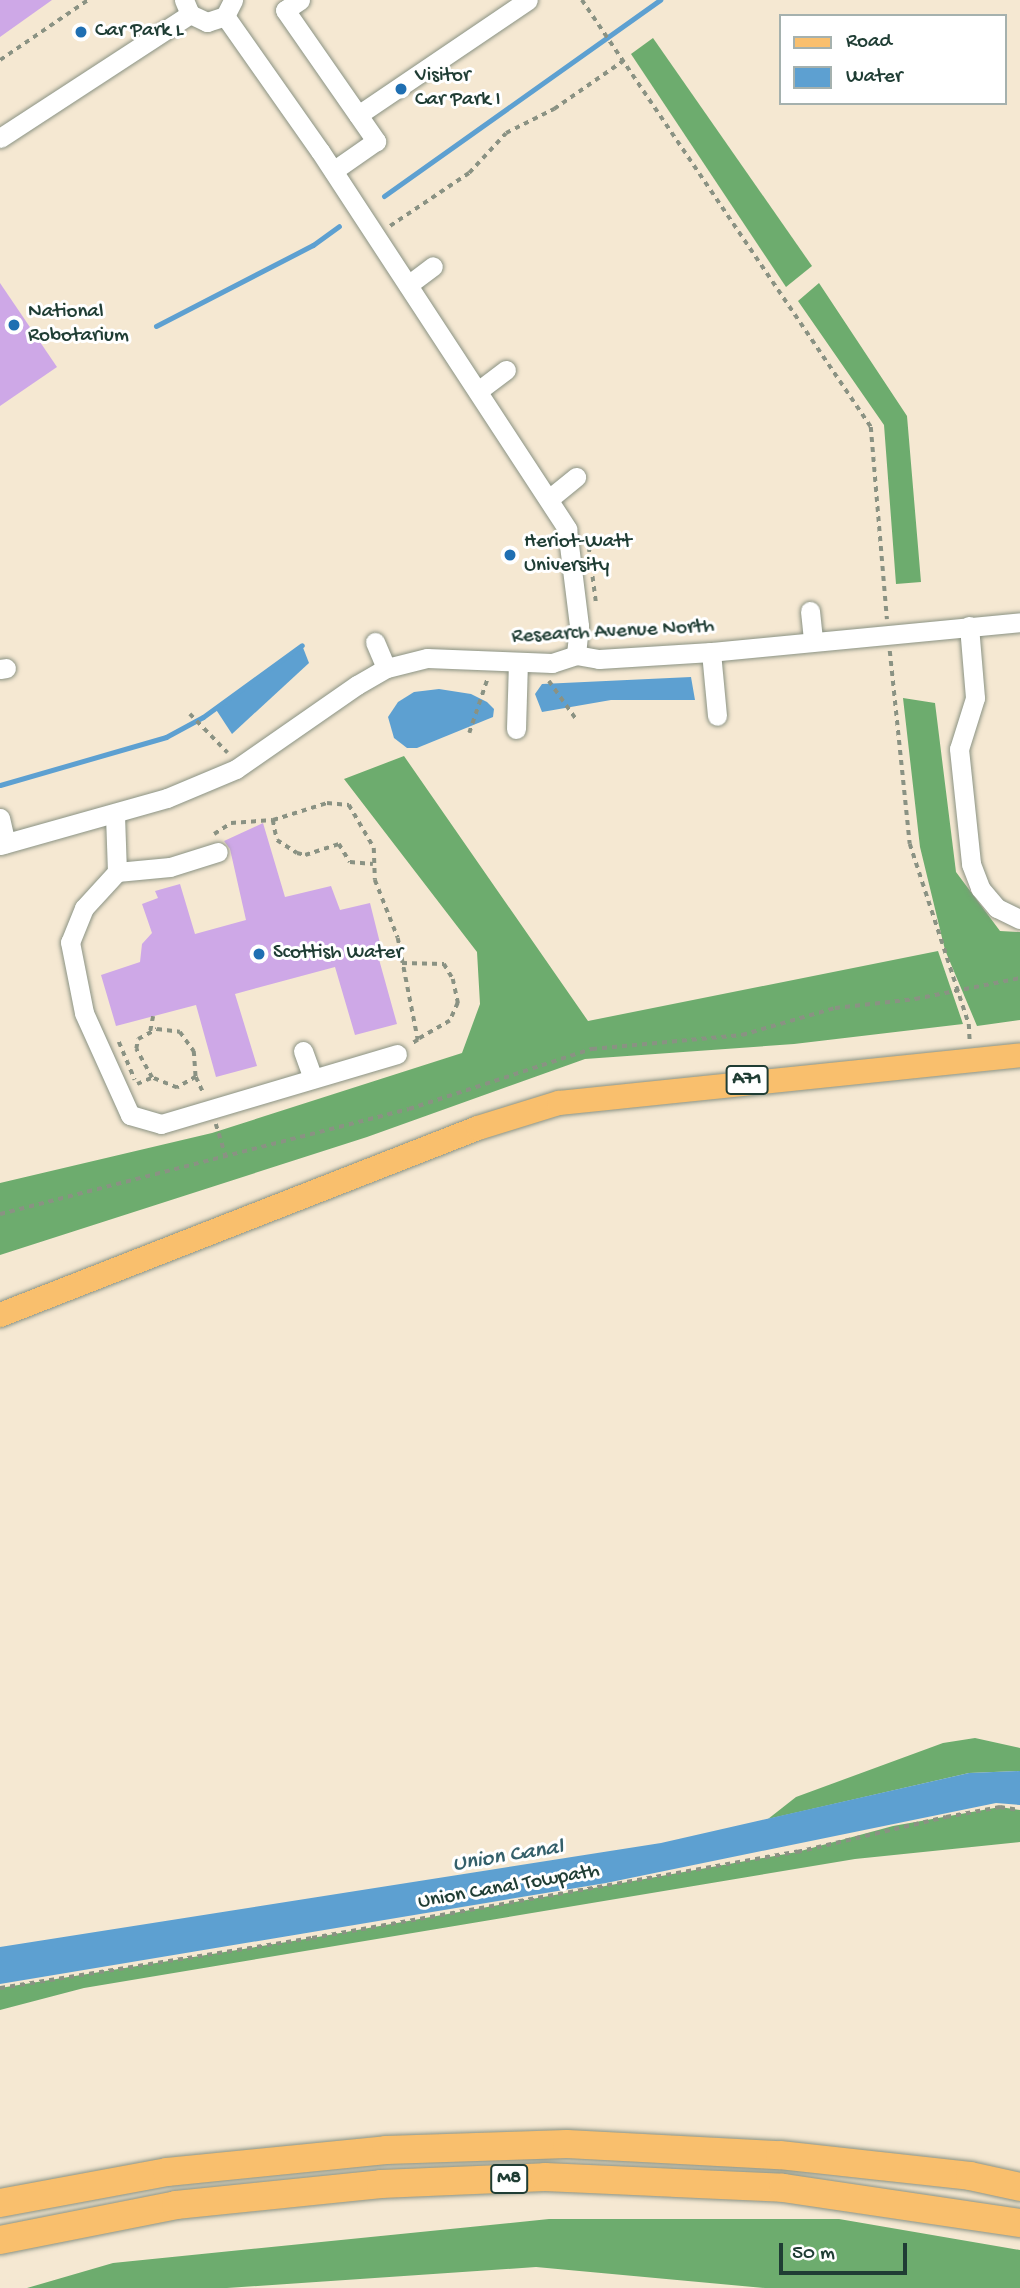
<!DOCTYPE html>
<style>
body{margin:0}
#map{position:relative;width:1020px;height:2288px;overflow:hidden;background:#f5e8d2;font-family:"Gochi Hand",sans-serif}
div>[style]{position:absolute}
[style*='--x']{left:calc(var(--x)*1px);top:calc(var(--y)*1px);width:calc(var(--w)*1px);rotate:calc(var(--a)*1deg)}
.forest>*{inset:0;background:#6dac6e}
.water>*{inset:0;background:#5da0d1}
.stream>*{height:5px;margin:-2.5px;padding:0 2.5px;transform-origin:2.5px;border-radius:2.5px;background:#5da0d1}
.building>*{inset:0;background:#cea8e7}
.path>*{height:3.5px;margin-top:-1.75px;transform-origin:0;background:repeating-linear-gradient(90deg,#8a9283 0 5px,transparent 0 10px)}
.roads{filter:drop-shadow(0 0 2px #8a9283) drop-shadow(0 0 2px #8a9283)}
.minor>*{height:19px;margin:-9.5px;padding:0 9.5px;transform-origin:9.5px;border-radius:9.5px;background:#fff}
.major>*{height:24px;margin:-12px;padding:0 12px;transform-origin:12px;border-radius:12px;background:#f9bf6d}
.highway>*{height:28px;margin:-14px;padding:0 14px;transform-origin:14px;border-radius:14px;background:#f9bf6d}
.dots>*{width:19px;height:19px;translate:-50% -50%;box-sizing:border-box;border:4px solid #fff;border-radius:50%}
span{translate:-50% -50%;white-space:nowrap;text-align:center;line-height:1.15;-webkit-text-stroke:6px #fff;paint-order:stroke}
.shield-label span{padding:2px 5px;background:#fff;border:2px solid;border-radius:5px;-webkit-text-stroke-width:0}
.shield-label{font-size:19px;color:#1f3d34;font-weight:700}
.poi-label{font-size:21px;color:#1f3d34}
.left{translate:0 -50%;text-align:left}
.street-label{font-size:21px;color:#1f3d34}
.water-label{font-size:23px;color:#35606b;font-style:italic}
.legend{position:absolute;left:779px;top:14px;width:228px;height:91px;box-sizing:border-box;background:#fff;border:2px solid #a5b1ae;margin:0;padding:9px 12px;list-style:none;font-size:21px;color:#1f3d34}
.legend li{display:flex;align-items:center;gap:14px;height:35px}
.legend b{width:35px;border:2px solid #a5b1ae}
.scale{position:absolute;left:779px;top:2243px;width:128px;height:32px;box-sizing:border-box;border:4px solid #1f3d34;border-top:0;padding-left:9px;font-size:21px;line-height:24px;white-space:nowrap;color:#1f3d34;-webkit-text-stroke:5px #fff;paint-order:stroke}
</style>
<div id="map">
<div class="forest">
<i style="clip-path:polygon(653px 38px,812px 266px,786px 287px,631px 54px)"></i>
<i style="clip-path:polygon(819px 283px,907px 416px,921px 582px,896px 584px,884px 425px,798px 301px)"></i>
<i style="clip-path:polygon(903px 698px,935px 703px,956px 872px,1000px 931px,1020px 932px,1020px 1020px,977px 1026px,945px 950px,920px 847px)"></i>
<i style="clip-path:polygon(404px 756px,588px 1021px,938px 951px,963px 1024px,794px 1044px,585px 1059px,367px 1137px,0 1255px,0 1183px,212px 1133px,462px 1053px,480px 1004px,477px 952px,344px 779px)"></i>
<i style="clip-path:polygon(975px 1738px,1020px 1748px,1020px 1771px,969px 1773px,768px 1819px,796px 1797px,943px 1743px)"></i>
<i style="clip-path:polygon(1000px 1807px,1020px 1810px,1020px 1842px,855px 1859px,84px 1988px,0 2010px,0 1988px,312px 1938px,797px 1852px,893px 1826px)"></i>
<i style="clip-path:polygon(549px 2219px,839px 2219px,1020px 2250px,1020px 2288px,765px 2288px,536px 2267px,227px 2288px,27px 2288px,113px 2263px)"></i>
</div>
<div class="water">
<i style="clip-path:polygon(302px 645px,309px 663px,232px 734px,215px 708px)"></i>
<i style="clip-path:polygon(691px 677px,695px 700px,611px 700px,542px 712px,535px 694px,542px 684px)"></i>
<i style="clip-path:polygon(439px 689px,471px 694px,487px 702px,494px 709px,493px 717px,417px 748px,407px 748px,394px 738px,388px 717px,398px 702px,414px 692px)"></i>
<i style="clip-path:polygon(1020px 1771px,1020px 1805px,996px 1803px,606px 1883px,0 1984px,0 1947px,661px 1843px,969px 1773px)"></i>
</div>
<div class="stream">
<i style="--x:384;--y:196;--w:339;--a:-35.4"></i>
<i style="--x:156;--y:326;--w:177;--a:-27.3"></i>
<i style="--x:313;--y:245;--w:32;--a:-36"></i>
<i style="--x:0;--y:785;--w:173;--a:-16.1"></i>
<i style="--x:166;--y:737;--w:42;--a:-28.4"></i>
<i style="--x:203;--y:717;--w:122;--a:-36"></i>
</div>
<div class="building">
<i style="clip-path:polygon(0 0,52px 0,0 37px)"></i>
<i style="clip-path:polygon(0 283px,57px 367px,0 406px)"></i>
<i style="clip-path:polygon(263px 823px,285px 897px,331px 886px,340px 910px,370px 903px,380px 943px,375px 945px,397px 1024px,355px 1035px,335px 967px,235px 994px,257px 1066px,216px 1077px,196px 1005px,116px 1026px,101px 975px,140px 962px,142px 944px,152px 933px,142px 904px,158px 898px,155px 891px,180px 884px,195px 934px,246px 920px,230px 849px,224px 841px)"></i>
</div>
<div class="path">
<i style="--x:582;--y:0;--w:516;--a:55.91"></i>
<i style="--x:871;--y:427;--w:193;--a:85.2"></i>
<i style="--x:0;--y:60;--w:107;--a:-34.3"></i>
<i style="--x:390;--y:226;--w:95;--a:-33.9"></i>
<i style="--x:469;--y:173;--w:54;--a:-47.2"></i>
<i style="--x:506;--y:133;--w:54;--a:-26.6"></i>
<i style="--x:554;--y:109;--w:84;--a:-34.8"></i>
<i style="--x:589;--y:547;--w:55;--a:82.7"></i>
<i style="--x:890;--y:651;--w:194;--a:84.1"></i>
<i style="--x:910;--y:844;--w:189;--a:71.9"></i>
<i style="--x:969;--y:1024;--w:18;--a:87"></i>
<i style="--x:549;--y:681;--w:47;--a:54.6"></i>
<i style="--x:190;--y:714;--w:54;--a:45.7"></i>
<i style="--x:469;--y:733;--w:59;--a:-71.3"></i>
<i style="--x:273;--y:820;--w:20;--a:79"></i>
<i style="--x:277;--y:840;--w:24;--a:33"></i>
<i style="--x:297;--y:853;--w:8;--a:14"></i>
<i style="--x:305;--y:855;--w:36;--a:-18"></i>
<i style="--x:339;--y:844;--w:21;--a:59"></i>
<i style="--x:350;--y:862;--w:23;--a:5"></i>
<i style="--x:214;--y:834;--w:20;--a:-33"></i>
<i style="--x:231;--y:823;--w:42;--a:-4.1"></i>
<i style="--x:273;--y:820;--w:57;--a:-17.5"></i>
<i style="--x:327;--y:803;--w:22;--a:5"></i>
<i style="--x:349;--y:805;--w:50;--a:59.8"></i>
<i style="--x:374;--y:848;--w:32;--a:88"></i>
<i style="--x:375;--y:880;--w:62;--a:68.4"></i>
<i style="--x:398;--y:938;--w:104;--a:78.9"></i>
<i style="--x:418;--y:1040;--w:7;--a:146"></i>
<i style="--x:402;--y:963;--w:42;--a:1.4"></i>
<i style="--x:444;--y:964;--w:17;--a:59"></i>
<i style="--x:453;--y:979;--w:25;--a:78"></i>
<i style="--x:458;--y:1003;--w:20;--a:114"></i>
<i style="--x:450;--y:1021;--w:36;--a:150"></i>
<i style="--x:150;--y:1031;--w:15;--a:-79"></i>
<i style="--x:119;--y:1042;--w:41;--a:67.2"></i>
<i style="--x:196;--y:1077;--w:22;--a:150"></i>
<i style="--x:177;--y:1088;--w:27;--a:-158"></i>
<i style="--x:152;--y:1078;--w:33;--a:-119"></i>
<i style="--x:136;--y:1049;--w:10;--a:-79"></i>
<i style="--x:138;--y:1039;--w:21;--a:-28"></i>
<i style="--x:157;--y:1029;--w:23;--a:7"></i>
<i style="--x:180;--y:1032;--w:24;--a:54"></i>
<i style="--x:194;--y:1051;--w:26;--a:86"></i>
<i style="--x:196;--y:1077;--w:19;--a:65"></i>
<i style="--x:137;--y:1084;--w:15;--a:-23"></i>
<i style="--x:216;--y:1124;--w:37;--a:73"></i>
<i style="--x:0;--y:1214;--w:422;--a:-14.4"></i>
<i style="--x:409;--y:1109;--w:193;--a:-18.2"></i>
<i style="--x:592;--y:1049;--w:151;--a:-5.3"></i>
<i style="--x:742;--y:1035;--w:97;--a:-16.2"></i>
<i style="--x:835;--y:1008;--w:81;--a:-6.4"></i>
<i style="--x:915;--y:999;--w:107;--a:-11.3"></i>
<i style="--x:0;--y:1988;--w:316;--a:-9.1"></i>
<i style="--x:312;--y:1938;--w:493;--a:-10.1"></i>
<i style="--x:797;--y:1852;--w:153;--a:-13.2"></i>
<i style="--x:946;--y:1817;--w:55;--a:-10.5"></i>
<i style="--x:1000;--y:1807;--w:20;--a:9"></i>
</div>
<div class="roads">
<div class="minor">
<i style="--x:184;--y:0;--w:15;--a:67"></i>
<i style="--x:190;--y:14;--w:19;--a:25"></i>
<i style="--x:207;--y:22;--w:19;--a:-18"></i>
<i style="--x:225;--y:16;--w:18;--a:-63"></i>
<i style="--x:300;--y:0;--w:18;--a:146"></i>
<i style="--x:285;--y:10;--w:160;--a:55.2"></i>
<i style="--x:376;--y:141;--w:52;--a:145.1"></i>
<i style="--x:225;--y:16;--w:165;--a:54.9"></i>
<i style="--x:320;--y:151;--w:452;--a:56.8"></i>
<i style="--x:567;--y:529;--w:98;--a:82.9"></i>
<i style="--x:579;--y:626;--w:29;--a:96"></i>
<i style="--x:358;--y:115;--w:205;--a:-34.1"></i>
<i style="--x:0;--y:138;--w:227;--a:-33.1"></i>
<i style="--x:408;--y:285;--w:31;--a:-37"></i>
<i style="--x:478;--y:391;--w:35;--a:-37"></i>
<i style="--x:549;--y:499;--w:35;--a:-39"></i>
<i style="--x:810;--y:611;--w:29;--a:84"></i>
<i style="--x:969;--y:626;--w:72;--a:85.2"></i>
<i style="--x:975;--y:698;--w:53;--a:107.4"></i>
<i style="--x:959;--y:749;--w:116;--a:84"></i>
<i style="--x:971;--y:864;--w:26;--a:69"></i>
<i style="--x:980;--y:888;--w:26;--a:50"></i>
<i style="--x:997;--y:908;--w:25;--a:26"></i>
<i style="--x:375;--y:642;--w:28;--a:67"></i>
<i style="--x:711;--y:652;--w:64;--a:84.6"></i>
<i style="--x:0;--y:669;--w:6;--a:-9"></i>
<i style="--x:516;--y:729;--w:66;--a:-88.3"></i>
<i style="--x:115;--y:815;--w:57;--a:88"></i>
<i style="--x:117;--y:872;--w:49;--a:132.5"></i>
<i style="--x:84;--y:908;--w:37;--a:112"></i>
<i style="--x:70;--y:942;--w:72;--a:78.8"></i>
<i style="--x:84;--y:1013;--w:112;--a:65.7"></i>
<i style="--x:130;--y:1115;--w:32;--a:16"></i>
<i style="--x:161;--y:1124;--w:246;--a:-16.5"></i>
<i style="--x:0;--y:818;--w:26;--a:77"></i>
<i style="--x:0;--y:845;--w:173;--a:-15.7"></i>
<i style="--x:167;--y:798;--w:75;--a:-22.8"></i>
<i style="--x:236;--y:769;--w:147;--a:-34.8"></i>
<i style="--x:357;--y:685;--w:34;--a:-30"></i>
<i style="--x:387;--y:668;--w:41;--a:-14"></i>
<i style="--x:427;--y:658;--w:125;--a:2.3"></i>
<i style="--x:552;--y:663;--w:25;--a:-18"></i>
<i style="--x:576;--y:655;--w:23;--a:10"></i>
<i style="--x:599;--y:659;--w:112;--a:-3.6"></i>
<i style="--x:711;--y:652;--w:310;--a:-5.5"></i>
<i style="--x:117;--y:872;--w:53;--a:-5.4"></i>
<i style="--x:170;--y:867;--w:50;--a:-17.4"></i>
<i style="--x:303;--y:1051;--w:29;--a:70"></i>
</div>
<div class="major">
<i style="--x:0;--y:1315;--w:513;--a:-21.37"></i>
<i style="--x:478;--y:1128;--w:85;--a:-17.2"></i>
<i style="--x:559;--y:1103;--w:463;--a:-5.9"></i>
</div>
<div class="highway">
<i style="--x:0;--y:2203;--w:170;--a:-10.5"></i>
<i style="--x:167;--y:2172;--w:220;--a:-5.7"></i>
<i style="--x:386;--y:2150;--w:181;--a:-1.9"></i>
<i style="--x:567;--y:2144;--w:213;--a:3"></i>
<i style="--x:780;--y:2155;--w:191;--a:6.3"></i>
<i style="--x:970;--y:2176;--w:51;--a:12.4"></i>
<i style="--x:0;--y:2240;--w:179;--a:-11.2"></i>
<i style="--x:176;--y:2205;--w:206;--a:-5.8"></i>
<i style="--x:381;--y:2184;--w:164;--a:-2.4"></i>
<i style="--x:545;--y:2177;--w:238;--a:2.6"></i>
<i style="--x:783;--y:2188;--w:240;--a:8.4"></i>
</div>
</div>
<div class="dots">
<i style="left:81px;top:32px;background:#1f6fb2"></i>
<i style="left:401px;top:89px;background:#1f6fb2"></i>
<i style="left:14px;top:325px;background:#1f6fb2"></i>
<i style="left:510px;top:555px;background:#1f6fb2"></i>
<i style="left:259px;top:954px;background:#1f6fb2"></i>
</div>
<div class="shield-label">
<span style="left:747px;top:1080px">A71</span>
<span style="left:509px;top:2179px">M8</span>
</div>
<div class="poi-label">
<span class="left" style="left:95px;top:32px">Car Park L</span>
<span class="left" style="left:415px;top:89px">Visitor<br>Car Park I</span>
<span class="left" style="left:28px;top:325px">National<br>Robotarium</span>
<span class="left" style="left:524px;top:555px">Heriot-Watt<br>University</span>
<span class="left" style="left:273px;top:954px">Scottish Water</span>
</div>
<div class="street-label">
<span style="left:613px;top:633px;rotate:-3deg">Research Avenue North</span>
<span style="left:509px;top:1888px;rotate:-10deg">Union Canal Towpath</span>
</div>
<div class="water-label">
<span style="left:508px;top:1857px;rotate:-9deg">Union Canal</span>
</div>
<ul class="legend">
<li><b style="height:9px;background:#f9bf6d"></b>Road</li>
<li><b style="height:19px;background:#5da0d1"></b>Water</li>
</ul>
<div class="scale">50 m</div>
</div>
